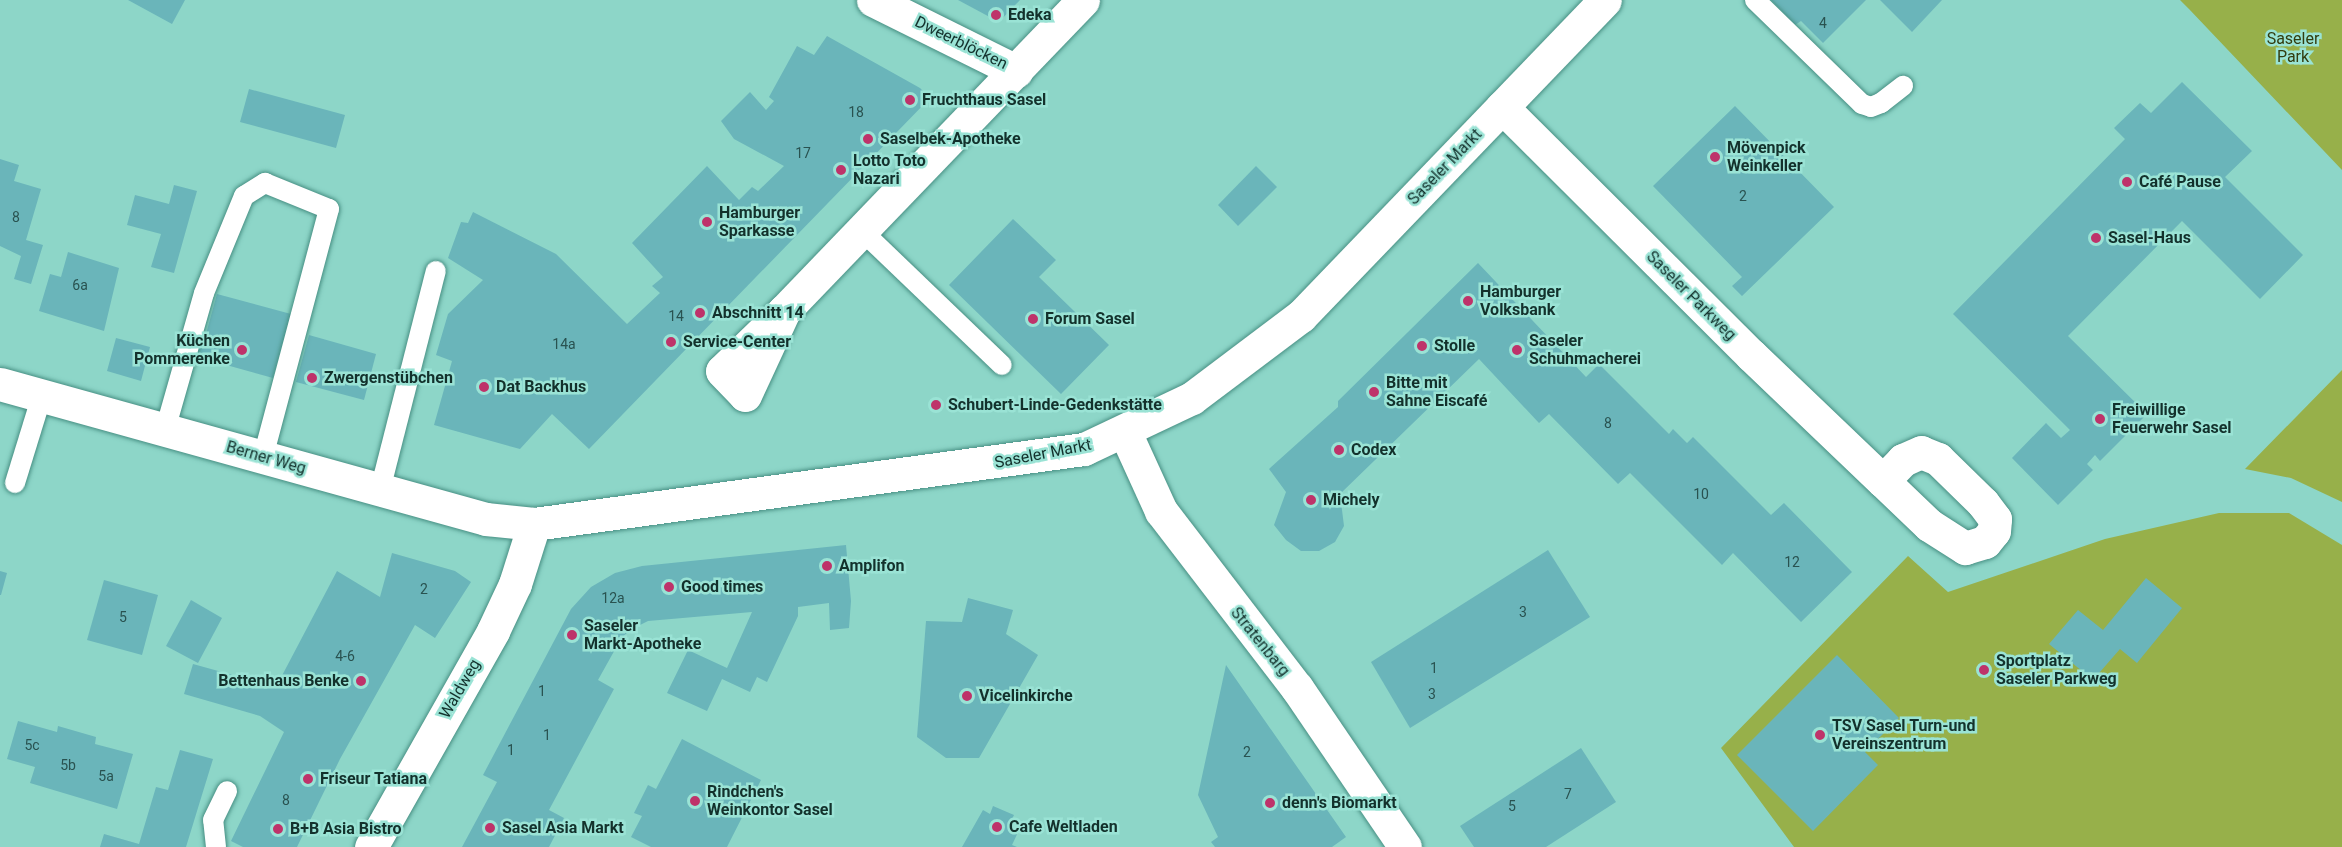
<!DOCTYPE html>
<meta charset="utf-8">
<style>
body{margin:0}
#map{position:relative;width:2342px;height:847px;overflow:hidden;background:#8dd6c8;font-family:Roboto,sans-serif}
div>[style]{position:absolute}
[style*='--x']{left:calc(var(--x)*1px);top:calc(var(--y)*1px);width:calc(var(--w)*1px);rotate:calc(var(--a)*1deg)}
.green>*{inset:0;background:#97b04a}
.building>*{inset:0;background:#6ab5ba}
.roads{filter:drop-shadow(0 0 2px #478f83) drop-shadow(0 0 2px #478f83)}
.lane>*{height:20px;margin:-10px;padding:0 10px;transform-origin:10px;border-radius:10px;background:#fff}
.street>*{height:33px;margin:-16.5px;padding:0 16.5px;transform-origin:16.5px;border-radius:16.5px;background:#fff}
.secondary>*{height:33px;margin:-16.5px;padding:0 16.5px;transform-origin:16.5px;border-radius:16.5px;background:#fff}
.dots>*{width:16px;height:16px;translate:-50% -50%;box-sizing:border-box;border:3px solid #9ae3d5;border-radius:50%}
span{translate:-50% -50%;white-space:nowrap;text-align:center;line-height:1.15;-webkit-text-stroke:5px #9ae3d5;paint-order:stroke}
.number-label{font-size:14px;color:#295250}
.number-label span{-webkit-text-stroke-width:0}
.poi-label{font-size:16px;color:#13312c;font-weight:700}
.left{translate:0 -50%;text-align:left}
.right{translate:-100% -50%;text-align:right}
.park-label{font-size:16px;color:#323c0f}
.street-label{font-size:16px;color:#13312c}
</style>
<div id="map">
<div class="green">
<i style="clip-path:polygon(2180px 0,2342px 0,2342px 170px,2189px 9px)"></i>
<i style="clip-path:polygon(2342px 370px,2342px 502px,2291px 478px,2245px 469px)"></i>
<i style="clip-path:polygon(2219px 513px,2289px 513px,2342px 545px,2342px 847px,1794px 847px,1721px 748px,1908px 556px,1948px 592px,2105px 539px)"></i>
</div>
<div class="building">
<i style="clip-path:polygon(128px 0,185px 0,172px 24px)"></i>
<i style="clip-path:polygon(958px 0,1020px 0,999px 22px)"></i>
<i style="clip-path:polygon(1771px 0,1866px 0,1823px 43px,1801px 21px,1795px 25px)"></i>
<i style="clip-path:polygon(1880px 0,1942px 0,1912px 32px)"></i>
<i style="clip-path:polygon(827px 36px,920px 88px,930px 98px,589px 449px,552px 414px,520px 449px,434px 425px,452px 361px,436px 355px,448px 314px,483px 280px,448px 258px,461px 222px,468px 223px,473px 212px,556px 254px,627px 324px,660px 293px,652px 286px,663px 277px,632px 243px,707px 166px,739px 200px,752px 187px,758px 191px,784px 166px,734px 139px,721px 121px,750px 92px,766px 110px,774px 101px,769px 97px,797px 46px,814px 55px)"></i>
<i style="clip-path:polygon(2182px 82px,2252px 151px,2225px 177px,2303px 255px,2260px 299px,2182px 221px,2068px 336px,2147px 414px,2100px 461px,2095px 455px,2087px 464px,2093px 470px,2058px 505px,2012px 458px,2046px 423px,2061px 438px,2070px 430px,1953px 314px,2125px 139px,2114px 128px,2140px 103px,2151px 113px)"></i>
<i style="clip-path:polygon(249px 89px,345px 115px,336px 148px,240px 122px)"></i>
<i style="clip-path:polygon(1735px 106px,1834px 207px,1742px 296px,1732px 286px,1742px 277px,1653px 186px)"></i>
<i style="clip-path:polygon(0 159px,19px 165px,14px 181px,41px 189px,26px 240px,43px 245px,31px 284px,14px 279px,21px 256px,0 246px)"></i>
<i style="clip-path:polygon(1256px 166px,1277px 187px,1238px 226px,1218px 205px)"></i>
<i style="clip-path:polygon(174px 185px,197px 191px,174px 273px,151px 267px,161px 234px,127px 225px,135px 195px,169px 204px)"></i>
<i style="clip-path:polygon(1013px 219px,1056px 260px,1039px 277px,1109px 345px,1061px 394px,949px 285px)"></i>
<i style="clip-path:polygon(68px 252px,119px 268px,104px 331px,39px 311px,50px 274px,61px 277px)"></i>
<i style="clip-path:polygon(1478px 263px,1586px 377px,1599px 364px,1669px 434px,1673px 429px,1687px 443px,1693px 437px,1771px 515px,1784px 503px,1852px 572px,1801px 622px,1733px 553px,1722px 565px,1630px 473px,1618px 484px,1549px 414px,1539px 423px,1479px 359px,1340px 494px,1344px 526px,1335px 542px,1319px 551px,1301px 551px,1286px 540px,1274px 525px,1286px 492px,1269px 469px,1338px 407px,1338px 401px)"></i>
<i style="clip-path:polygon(217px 294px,291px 314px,273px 378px,194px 356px,200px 333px,206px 334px)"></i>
<i style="clip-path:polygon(309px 335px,376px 354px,364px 400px,296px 382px)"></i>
<i style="clip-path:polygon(116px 338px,150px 347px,141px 381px,107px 371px)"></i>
<i style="clip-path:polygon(846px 545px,851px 601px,849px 628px,830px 630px,829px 603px,798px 607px,798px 616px,767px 682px,757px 677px,750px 692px,722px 679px,707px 711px,667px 693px,688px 650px,727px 668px,752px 612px,648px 621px,632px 629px,622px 637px,598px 680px,614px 689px,549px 810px,564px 818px,549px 847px,462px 847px,497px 782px,483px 775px,571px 609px,591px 587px,615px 573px,642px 566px)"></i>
<i style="clip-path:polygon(1548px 550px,1590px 617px,1410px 728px,1371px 662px)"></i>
<i style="clip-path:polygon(392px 553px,455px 571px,471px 582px,435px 638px,415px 625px,340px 759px,297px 847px,243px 847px,231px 841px,284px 732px,260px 716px,184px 694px,193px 664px,276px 687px,337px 571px,380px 597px)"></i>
<i style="clip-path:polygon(0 571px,7px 573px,1px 595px,0 595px)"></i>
<i style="clip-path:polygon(2146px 578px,2182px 608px,2137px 663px,2120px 649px,2093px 680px,2049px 644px,2078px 610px,2103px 630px)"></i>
<i style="clip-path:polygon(104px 580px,158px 595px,142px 655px,87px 640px)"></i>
<i style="clip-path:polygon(968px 598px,1013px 610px,1006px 634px,1038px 655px,979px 758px,946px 758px,917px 737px,926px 621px,962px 622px)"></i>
<i style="clip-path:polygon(191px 600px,222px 618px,198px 663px,166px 646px)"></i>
<i style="clip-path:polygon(1837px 655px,1899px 718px,1865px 752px,1878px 765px,1813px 831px,1737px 755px)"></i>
<i style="clip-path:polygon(1226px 665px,1346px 837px,1332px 847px,1215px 847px,1211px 842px,1218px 837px,1198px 795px)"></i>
<i style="clip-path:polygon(18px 721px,57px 732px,58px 726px,96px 737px,95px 744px,133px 754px,117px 809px,30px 783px,35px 767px,7px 759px)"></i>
<i style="clip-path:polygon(682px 739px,761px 780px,727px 847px,651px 847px,631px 837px,642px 816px,634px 813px,648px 785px,656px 789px)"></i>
<i style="clip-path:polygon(1581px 748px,1616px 802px,1546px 847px,1474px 847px,1460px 826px)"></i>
<i style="clip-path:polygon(180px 750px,213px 759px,186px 847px,100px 847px,104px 834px,139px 844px,156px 787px,168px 790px)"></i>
<i style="clip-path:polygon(993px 806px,1014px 815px,1010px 823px,1020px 828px,1012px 845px,1017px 847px,962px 847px,983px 810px,990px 814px)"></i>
</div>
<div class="roads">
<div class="lane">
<i style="--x:1755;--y:0;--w:149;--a:44.2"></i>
<i style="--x:1862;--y:104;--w:9;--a:18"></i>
<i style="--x:1871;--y:107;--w:11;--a:-22"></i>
<i style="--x:1881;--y:103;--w:28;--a:-38"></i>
<i style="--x:861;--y:230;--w:195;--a:43.8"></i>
<i style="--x:165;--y:430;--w:142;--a:-74.1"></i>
<i style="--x:204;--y:293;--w:105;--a:-67.6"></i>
<i style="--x:244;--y:196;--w:25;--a:-32"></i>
<i style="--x:265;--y:183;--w:69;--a:22.1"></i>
<i style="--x:329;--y:209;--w:257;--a:104.9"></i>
<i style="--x:15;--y:483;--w:92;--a:-72.9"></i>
<i style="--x:380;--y:490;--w:226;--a:-75.7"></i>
<i style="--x:216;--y:847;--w:27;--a:-96"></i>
<i style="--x:213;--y:820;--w:32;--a:-64"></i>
</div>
<div class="street">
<i style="--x:873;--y:0;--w:160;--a:26.4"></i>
<i style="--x:1502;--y:107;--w:351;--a:44.9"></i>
<i style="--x:1751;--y:355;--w:182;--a:43.7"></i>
<i style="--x:1883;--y:481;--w:64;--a:43.7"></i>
<i style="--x:1929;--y:525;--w:43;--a:32.6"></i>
<i style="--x:1965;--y:548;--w:21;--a:-17"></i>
<i style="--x:1985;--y:542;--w:14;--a:-51"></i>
<i style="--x:1994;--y:531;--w:12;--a:-85"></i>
<i style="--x:1995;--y:519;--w:20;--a:-127"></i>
<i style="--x:1983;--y:503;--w:63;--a:-135.6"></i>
<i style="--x:1938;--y:459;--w:18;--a:-158"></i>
<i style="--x:1921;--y:452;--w:20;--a:156"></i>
<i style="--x:1903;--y:460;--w:29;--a:134"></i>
<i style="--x:784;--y:311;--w:86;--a:135.9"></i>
<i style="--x:722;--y:371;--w:33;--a:46"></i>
<i style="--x:745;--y:395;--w:93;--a:-65.1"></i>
<i style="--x:784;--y:311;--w:431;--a:-46.1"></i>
<i style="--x:1125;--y:432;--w:87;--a:65.5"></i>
<i style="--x:1161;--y:511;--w:223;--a:52.5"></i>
<i style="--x:1297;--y:688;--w:192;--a:55.8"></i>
</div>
<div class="secondary">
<i style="--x:0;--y:384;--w:504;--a:15.52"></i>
<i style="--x:486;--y:519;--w:48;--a:5.9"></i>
<i style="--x:534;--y:524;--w:555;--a:-7.77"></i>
<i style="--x:1084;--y:449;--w:119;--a:-25.3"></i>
<i style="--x:1192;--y:398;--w:136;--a:-37"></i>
<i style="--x:1301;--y:316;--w:438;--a:-46.1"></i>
<i style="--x:371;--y:847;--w:248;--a:-60.5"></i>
<i style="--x:493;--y:631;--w:52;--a:-64.9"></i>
<i style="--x:515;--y:584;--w:63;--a:-72.4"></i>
</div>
</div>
<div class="dots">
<i style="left:996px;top:15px;background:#be336a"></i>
<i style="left:910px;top:100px;background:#be336a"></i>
<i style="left:868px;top:139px;background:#be336a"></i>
<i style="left:1715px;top:157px;background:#be336a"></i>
<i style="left:841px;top:170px;background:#be336a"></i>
<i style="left:2127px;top:182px;background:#be336a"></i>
<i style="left:707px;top:222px;background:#be336a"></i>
<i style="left:2096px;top:238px;background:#be336a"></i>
<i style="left:1468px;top:301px;background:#be336a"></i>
<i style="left:700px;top:313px;background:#be336a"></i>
<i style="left:1033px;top:319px;background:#be336a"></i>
<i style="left:671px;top:342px;background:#be336a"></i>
<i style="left:1422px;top:346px;background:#be336a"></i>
<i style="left:242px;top:350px;background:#be336a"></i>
<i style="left:1517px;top:350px;background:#be336a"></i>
<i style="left:312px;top:378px;background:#be336a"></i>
<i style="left:484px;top:387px;background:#be336a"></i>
<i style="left:1374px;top:392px;background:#be336a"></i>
<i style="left:936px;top:405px;background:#be336a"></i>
<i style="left:2100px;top:419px;background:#be336a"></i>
<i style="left:1339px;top:450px;background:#be336a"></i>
<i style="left:1311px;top:500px;background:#be336a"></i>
<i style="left:827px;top:566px;background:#be336a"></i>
<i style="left:669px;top:587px;background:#be336a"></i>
<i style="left:572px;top:635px;background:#be336a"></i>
<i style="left:1984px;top:670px;background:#be336a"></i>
<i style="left:361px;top:681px;background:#be336a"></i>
<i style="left:967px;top:696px;background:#be336a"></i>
<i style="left:1820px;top:735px;background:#be336a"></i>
<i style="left:308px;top:779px;background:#be336a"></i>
<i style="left:695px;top:801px;background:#be336a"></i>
<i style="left:1270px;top:803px;background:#be336a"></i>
<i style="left:997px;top:827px;background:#be336a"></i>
<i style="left:490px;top:828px;background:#be336a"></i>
<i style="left:278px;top:829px;background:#be336a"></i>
</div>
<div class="number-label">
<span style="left:1823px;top:23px">4</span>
<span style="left:856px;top:112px">18</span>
<span style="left:803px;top:153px">17</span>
<span style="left:1743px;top:196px">2</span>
<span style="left:16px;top:217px">8</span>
<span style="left:80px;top:285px">6a</span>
<span style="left:676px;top:316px">14</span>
<span style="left:564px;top:344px">14a</span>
<span style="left:1608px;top:423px">8</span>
<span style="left:1701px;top:494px">10</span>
<span style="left:1792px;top:562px">12</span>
<span style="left:424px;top:589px">2</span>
<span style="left:613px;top:598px">12a</span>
<span style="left:1523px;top:612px">3</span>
<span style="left:123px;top:617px">5</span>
<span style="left:345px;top:656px">4-6</span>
<span style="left:1434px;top:668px">1</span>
<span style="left:542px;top:691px">1</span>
<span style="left:1432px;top:694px">3</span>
<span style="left:547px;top:735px">1</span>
<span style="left:32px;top:745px">5c</span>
<span style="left:511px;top:750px">1</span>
<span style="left:1247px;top:752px">2</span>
<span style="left:68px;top:765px">5b</span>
<span style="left:106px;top:776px">5a</span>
<span style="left:1568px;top:794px">7</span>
<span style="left:286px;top:800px">8</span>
<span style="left:1512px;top:806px">5</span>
</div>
<div class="poi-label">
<span class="left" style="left:1008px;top:15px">Edeka</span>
<span class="left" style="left:922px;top:100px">Fruchthaus Sasel</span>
<span class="left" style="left:880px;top:139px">Saselbek-Apotheke</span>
<span class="left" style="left:1727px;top:157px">Mövenpick<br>Weinkeller</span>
<span class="left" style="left:853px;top:170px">Lotto Toto<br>Nazari</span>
<span class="left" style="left:2139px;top:182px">Café Pause</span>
<span class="left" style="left:719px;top:222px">Hamburger<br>Sparkasse</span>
<span class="left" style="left:2108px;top:238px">Sasel-Haus</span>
<span class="left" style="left:1480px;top:301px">Hamburger<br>Volksbank</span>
<span class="left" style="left:712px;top:313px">Abschnitt 14</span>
<span class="left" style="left:1045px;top:319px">Forum Sasel</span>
<span class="right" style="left:230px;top:350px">Küchen<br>Pommerenke</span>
<span class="left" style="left:1529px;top:350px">Saseler<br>Schuhmacherei</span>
<span class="left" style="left:683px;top:342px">Service-Center</span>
<span class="left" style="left:1434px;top:346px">Stolle</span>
<span class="left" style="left:324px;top:378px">Zwergenstübchen</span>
<span class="left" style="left:1386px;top:392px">Bitte mit<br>Sahne Eiscafé</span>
<span class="left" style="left:496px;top:387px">Dat Backhus</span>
<span class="left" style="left:948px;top:405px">Schubert-Linde-Gedenkstätte</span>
<span class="left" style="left:2112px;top:419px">Freiwillige<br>Feuerwehr Sasel</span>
<span class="left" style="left:1351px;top:450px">Codex</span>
<span class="left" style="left:1323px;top:500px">Michely</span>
<span class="left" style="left:839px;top:566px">Amplifon</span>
<span class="left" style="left:681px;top:587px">Good times</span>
<span class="left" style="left:584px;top:635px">Saseler<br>Markt-Apotheke</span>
<span class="left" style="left:1996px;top:670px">Sportplatz<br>Saseler Parkweg</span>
<span class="right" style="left:349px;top:681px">Bettenhaus Benke</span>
<span class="left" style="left:979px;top:696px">Vicelinkirche</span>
<span class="left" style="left:1832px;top:735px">TSV Sasel Turn-und<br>Vereinszentrum</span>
<span class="left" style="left:320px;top:779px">Friseur Tatiana</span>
<span class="left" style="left:707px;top:801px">Rindchen's<br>Weinkontor Sasel</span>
<span class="left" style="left:1282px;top:803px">denn's Biomarkt</span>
<span class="left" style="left:1009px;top:827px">Cafe Weltladen</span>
<span class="left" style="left:502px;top:828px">Sasel Asia Markt</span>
<span class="left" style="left:290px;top:829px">B+B Asia Bistro</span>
</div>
<div class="park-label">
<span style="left:2293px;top:48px">Saseler<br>Park</span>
</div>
<div class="street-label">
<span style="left:961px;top:43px;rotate:26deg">Dweerblöcken</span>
<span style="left:1445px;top:167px;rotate:-46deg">Saseler Markt</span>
<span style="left:1691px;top:296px;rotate:45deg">Saseler Parkweg</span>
<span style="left:1043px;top:454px;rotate:-11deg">Saseler Markt</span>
<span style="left:266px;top:458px;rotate:16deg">Berner Weg</span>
<span style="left:1260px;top:642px;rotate:51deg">Stratenbarg</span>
<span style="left:460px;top:689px;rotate:-60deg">Waldweg</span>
</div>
</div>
